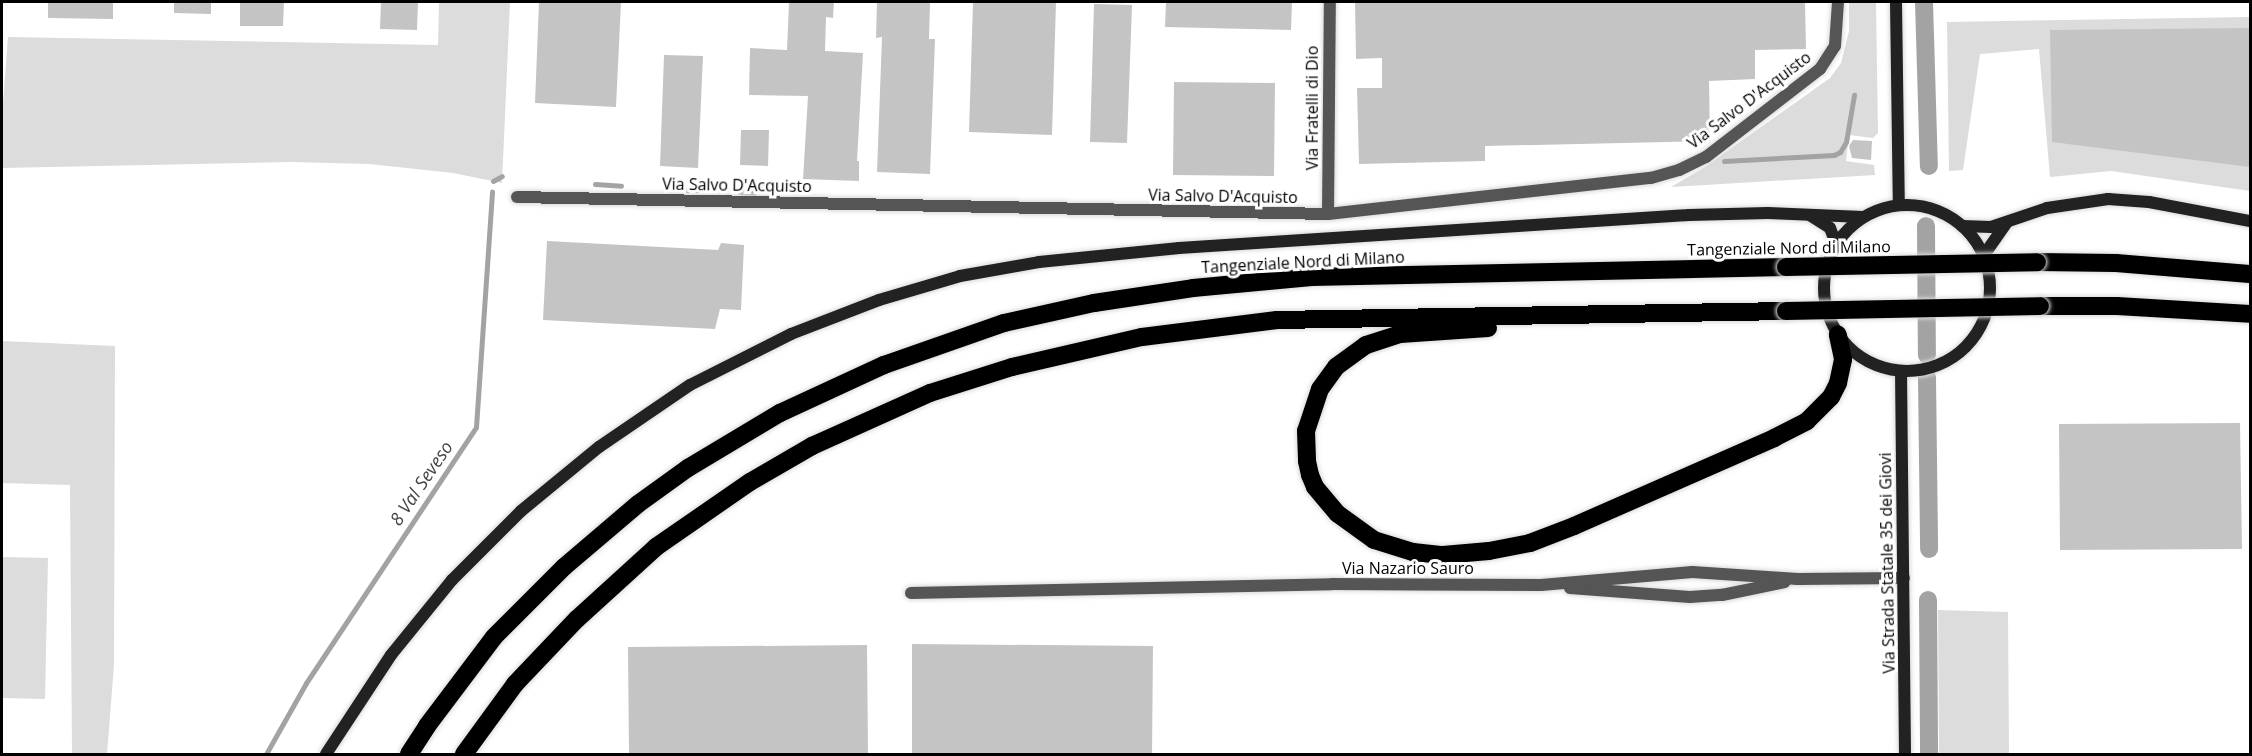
<!DOCTYPE html>
<style>
body{margin:0}
#map{position:relative;width:2252px;height:756px;overflow:hidden;background:#fff;font-family:"Open Sans",sans-serif}
div>[style]{position:absolute}
[style*='--x']{left:calc(var(--x)*1px);top:calc(var(--y)*1px);width:calc(var(--w)*1px);rotate:calc(var(--a)*1deg)}
.green>*{inset:0;background:#dcdcdc}
.stream>*{height:5px;margin:-2.5px;padding:0 2.5px;transform-origin:2.5px;border-radius:2.5px;background:#a3a3a3}
.canal>*{height:18px;margin:-9px;padding:0 9px;transform-origin:9px;border-radius:9px;background:#a3a3a3}
.building>*{inset:0;background:#c4c4c4}
.roads{filter:drop-shadow(0 0 2px #dbdbdb) drop-shadow(0 0 2px #dbdbdb)}
.minor>*{height:12px;margin:-6px;padding:0 6px;transform-origin:6px;border-radius:6px;background:#555}
.secondary>*{height:12px;margin:-6px;padding:0 6px;transform-origin:6px;border-radius:6px;background:#222}
.secondary>.ring{margin:-6px;padding:0;box-sizing:content-box;background:none;border:12px solid #222;border-radius:50%}
.motorway>*{height:18px;margin:-9px;padding:0 9px;transform-origin:9px;border-radius:9px;background:#000}
.bridges{filter:drop-shadow(0 0 2px #dbdbdb) drop-shadow(0 0 2px #dbdbdb)}
.motorway-bridge>*{height:18px;margin:-9px;padding:0 9px;transform-origin:9px;border-radius:9px;background:#000}
span{translate:-50% -50%;white-space:nowrap;text-align:center;line-height:1.15;-webkit-text-stroke:6px #fff;paint-order:stroke}
.street-label{font-size:16px;color:#000}
.water-label{font-size:18px;color:#444;font-style:italic}
.frame{position:absolute;inset:0;border:3px solid #000;pointer-events:none}
</style>
<div id="map">
<div class="green">
<i style="clip-path:polygon(439px 2px,510px 2px,502px 183px,453px 173px,369px 164px,291px 162px,2px 168px,2px 117px,8px 37px,438px 45px)"></i>
<i style="clip-path:polygon(1849px 2px,1876px 2px,1878px 133px,1873px 138px,1849px 135px,1846px 161px,1874px 165px,1875px 175px,1671px 187px,1705px 167px,1830px 78px,1841px 63px,1849px 31px)"></i>
<i style="clip-path:polygon(2250px 17px,2250px 191px,2111px 171px,2050px 177px,2039px 49px,1980px 54px,1963px 170px,1949px 171px,1947px 22px)"></i>
<i style="clip-path:polygon(2px 341px,115px 346px,114px 665px,107px 754px,72px 754px,70px 485px,2px 483px)"></i>
<i style="clip-path:polygon(2px 557px,48px 558px,45px 699px,2px 698px)"></i>
<i style="clip-path:polygon(1938px 610px,2008px 612px,2009px 754px,1939px 754px)"></i>
</div>
<div class="stream">
<i style="--x:1724;--y:161;--w:110;--a:-3.1"></i>
<i style="--x:1834;--y:155;--w:7;--a:-27"></i>
<i style="--x:1840;--y:152;--w:12;--a:-59"></i>
<i style="--x:1846;--y:142;--w:48;--a:-80.3"></i>
<i style="--x:493;--y:181;--w:10;--a:-29"></i>
<i style="--x:595;--y:184;--w:26;--a:4"></i>
<i style="--x:670;--y:190;--w:28;--a:0"></i>
<i style="--x:740;--y:192;--w:14;--a:4"></i>
<i style="--x:266;--y:754;--w:81;--a:-60.6"></i>
<i style="--x:306;--y:683;--w:307;--a:-56.4"></i>
<i style="--x:476;--y:427;--w:236;--a:-86.1"></i>
</div>
<div class="canal">
<i style="--x:1924;--y:2;--w:164;--a:88.3"></i>
<i style="--x:1926;--y:226;--w:129;--a:89.6"></i>
<i style="--x:1927;--y:377;--w:172;--a:89.3"></i>
<i style="--x:1928;--y:600;--w:154;--a:89.6"></i>
</div>
<div class="building">
<i style="clip-path:polygon(48px 2px,113px 2px,113px 19px,48px 18px)"></i>
<i style="clip-path:polygon(174px 2px,211px 2px,211px 14px,174px 13px)"></i>
<i style="clip-path:polygon(240px 2px,284px 2px,283px 26px,240px 26px)"></i>
<i style="clip-path:polygon(381px 2px,418px 2px,417px 30px,380px 29px)"></i>
<i style="clip-path:polygon(539px 2px,621px 2px,616px 107px,535px 103px)"></i>
<i style="clip-path:polygon(789px 2px,834px 2px,833px 18px,826px 17px,825px 51px,863px 53px,857px 161px,859px 161px,859px 181px,803px 179px,808px 96px,749px 95px,750px 48px,787px 50px)"></i>
<i style="clip-path:polygon(877px 2px,930px 2px,929px 39px,935px 39px,930px 174px,877px 172px,882px 37px,876px 38px)"></i>
<i style="clip-path:polygon(973px 2px,1056px 2px,1052px 135px,969px 132px)"></i>
<i style="clip-path:polygon(1166px 2px,1292px 2px,1291px 30px,1165px 27px)"></i>
<i style="clip-path:polygon(1355px 2px,1805px 2px,1806px 49px,1755px 50px,1755px 79px,1709px 81px,1710px 141px,1485px 146px,1485px 161px,1359px 164px,1357px 88px,1382px 88px,1382px 58px,1356px 59px)"></i>
<i style="clip-path:polygon(1094px 4px,1132px 5px,1127px 143px,1090px 142px)"></i>
<i style="clip-path:polygon(2250px 28px,2250px 167px,2052px 142px,2050px 30px)"></i>
<i style="clip-path:polygon(664px 55px,703px 56px,698px 168px,660px 166px)"></i>
<i style="clip-path:polygon(1174px 82px,1275px 83px,1274px 176px,1173px 175px)"></i>
<i style="clip-path:polygon(741px 130px,769px 130px,768px 166px,740px 165px)"></i>
<i style="clip-path:polygon(1853px 140px,1872px 141px,1871px 160px,1852px 158px,1849px 146px)"></i>
<i style="clip-path:polygon(547px 241px,718px 250px,721px 243px,744px 245px,741px 310px,720px 309px,715px 329px,543px 320px)"></i>
<i style="clip-path:polygon(2240px 423px,2242px 549px,2060px 550px,2059px 424px)"></i>
<i style="clip-path:polygon(912px 644px,1153px 646px,1152px 754px,912px 754px)"></i>
<i style="clip-path:polygon(867px 645px,868px 754px,629px 754px,628px 647px)"></i>
</div>
<div class="roads">
<div class="minor">
<i style="--x:517;--y:197;--w:811;--a:1.2"></i>
<i style="--x:1328;--y:214;--w:325;--a:-6.4"></i>
<i style="--x:1651;--y:178;--w:29;--a:-16"></i>
<i style="--x:1679;--y:170;--w:30;--a:-26"></i>
<i style="--x:1706;--y:157;--w:144;--a:-37.7"></i>
<i style="--x:1820;--y:69;--w:27;--a:-57"></i>
<i style="--x:1835;--y:46;--w:44;--a:-86.1"></i>
<i style="--x:1328;--y:214;--w:212;--a:-89.5"></i>
<i style="--x:1570;--y:588;--w:120;--a:4.3"></i>
<i style="--x:1690;--y:597;--w:32;--a:-4"></i>
<i style="--x:1722;--y:595;--w:64;--a:-11.7"></i>
<i style="--x:911;--y:593;--w:421;--a:-1.2"></i>
<i style="--x:1332;--y:584;--w:209;--a:0.3"></i>
<i style="--x:1541;--y:585;--w:152;--a:-4.9"></i>
<i style="--x:1692;--y:572;--w:106;--a:3.8"></i>
<i style="--x:1798;--y:579;--w:106;--a:-0.5"></i>
</div>
<div class="secondary">
<i style="--x:1896;--y:2;--w:203;--a:89.2"></i>
<i class="ring" style="left:1824px;top:205px;width:154px;height:154px"></i>
<i style="--x:1811;--y:216;--w:22;--a:32"></i>
<i style="--x:1830;--y:228;--w:17;--a:69"></i>
<i style="--x:1962;--y:226;--w:29;--a:2"></i>
<i style="--x:1991;--y:227;--w:59;--a:-18.7"></i>
<i style="--x:2047;--y:208;--w:62;--a:-8.4"></i>
<i style="--x:2108;--y:199;--w:41;--a:4.2"></i>
<i style="--x:2149;--y:202;--w:103;--a:10.7"></i>
<i style="--x:1984;--y:255;--w:39;--a:-55"></i>
<i style="--x:1901;--y:371;--w:383;--a:89.4"></i>
<i style="--x:326;--y:754;--w:118;--a:-56.7"></i>
<i style="--x:391;--y:655;--w:97;--a:-50.9"></i>
<i style="--x:452;--y:580;--w:98;--a:-45"></i>
<i style="--x:521;--y:511;--w:101;--a:-39.4"></i>
<i style="--x:599;--y:447;--w:110;--a:-34.3"></i>
<i style="--x:690;--y:385;--w:113;--a:-26.8"></i>
<i style="--x:791;--y:334;--w:94;--a:-21.1"></i>
<i style="--x:879;--y:300;--w:84;--a:-16.5"></i>
<i style="--x:960;--y:276;--w:80;--a:-10"></i>
<i style="--x:1039;--y:262;--w:141;--a:-5.7"></i>
<i style="--x:1179;--y:248;--w:511;--a:-3.7"></i>
<i style="--x:1689;--y:215;--w:79;--a:-1.5"></i>
<i style="--x:1768;--y:213;--w:95;--a:2.4"></i>
</div>
<div class="motorway">
<i style="--x:2037;--y:262;--w:79;--a:0.7"></i>
<i style="--x:2116;--y:263;--w:134;--a:4.7"></i>
<i style="--x:2040;--y:306;--w:77;--a:0"></i>
<i style="--x:2117;--y:306;--w:133;--a:3.4"></i>
<i style="--x:1488;--y:328;--w:88;--a:176.1"></i>
<i style="--x:1400;--y:334;--w:36;--a:162"></i>
<i style="--x:1366;--y:345;--w:37;--a:144"></i>
<i style="--x:1336;--y:367;--w:27;--a:126"></i>
<i style="--x:1320;--y:389;--w:44;--a:108.4"></i>
<i style="--x:1306;--y:431;--w:30;--a:88"></i>
<i style="--x:1307;--y:461;--w:14;--a:78"></i>
<i style="--x:1310;--y:475;--w:13;--a:67"></i>
<i style="--x:1315;--y:487;--w:35;--a:50"></i>
<i style="--x:1338;--y:514;--w:44;--a:35.8"></i>
<i style="--x:1374;--y:540;--w:41;--a:17.1"></i>
<i style="--x:1413;--y:552;--w:30;--a:6"></i>
<i style="--x:1443;--y:555;--w:46;--a:-5"></i>
<i style="--x:1489;--y:551;--w:42;--a:-11"></i>
<i style="--x:1530;--y:543;--w:47;--a:-21.1"></i>
<i style="--x:1574;--y:526;--w:219;--a:-23.7"></i>
<i style="--x:1774;--y:438;--w:37;--a:-27"></i>
<i style="--x:1807;--y:421;--w:34;--a:-45"></i>
<i style="--x:1831;--y:397;--w:16;--a:-63"></i>
<i style="--x:1838;--y:383;--w:25;--a:-78"></i>
<i style="--x:1843;--y:359;--w:25;--a:-102"></i>
<i style="--x:409;--y:754;--w:33;--a:-57"></i>
<i style="--x:427;--y:726;--w:111;--a:-53"></i>
<i style="--x:494;--y:637;--w:99;--a:-45"></i>
<i style="--x:564;--y:567;--w:97;--a:-40.4"></i>
<i style="--x:638;--y:504;--w:62;--a:-35.8"></i>
<i style="--x:688;--y:468;--w:107;--a:-30.9"></i>
<i style="--x:780;--y:413;--w:115;--a:-24.8"></i>
<i style="--x:884;--y:365;--w:127;--a:-19.3"></i>
<i style="--x:1004;--y:323;--w:92;--a:-12.5"></i>
<i style="--x:1094;--y:303;--w:100;--a:-8.6"></i>
<i style="--x:1193;--y:288;--w:119;--a:-5.3"></i>
<i style="--x:1311;--y:277;--w:475;--a:-1.2"></i>
<i style="--x:464;--y:754;--w:87;--a:-53.9"></i>
<i style="--x:515;--y:684;--w:90;--a:-46.4"></i>
<i style="--x:577;--y:619;--w:107;--a:-42.3"></i>
<i style="--x:656;--y:547;--w:114;--a:-34.7"></i>
<i style="--x:750;--y:482;--w:72;--a:-30.1"></i>
<i style="--x:812;--y:446;--w:129;--a:-24.2"></i>
<i style="--x:930;--y:393;--w:86;--a:-17.6"></i>
<i style="--x:1012;--y:367;--w:133;--a:-13"></i>
<i style="--x:1142;--y:337;--w:136;--a:-7.2"></i>
<i style="--x:1277;--y:320;--w:509;--a:-1.01"></i>
</div>
</div>
<div class="bridges">
<div class="motorway-bridge">
<i style="--x:1786;--y:267;--w:251;--a:-1.1"></i>
<i style="--x:1786;--y:311;--w:254;--a:-1.1"></i>
</div>
</div>
<div class="street-label">
<span style="left:1749px;top:100px;rotate:-37deg">Via Salvo D'Acquisto</span>
<span style="left:1312px;top:108px;rotate:-90deg">Via Fratelli di Dio</span>
<span style="left:737px;top:185px;rotate:1deg">Via Salvo D'Acquisto</span>
<span style="left:1223px;top:196px;rotate:1deg">Via Salvo D'Acquisto</span>
<span style="left:1789px;top:248px;rotate:-1deg">Tangenziale Nord di Milano</span>
<span style="left:1303px;top:262px;rotate:-3deg">Tangenziale Nord di Milano</span>
<span style="left:1887px;top:563px;rotate:-91deg">Via Strada Statale 35 dei Giovi</span>
<span style="left:1408px;top:568px">Via Nazario Sauro</span>
</div>
<div class="water-label">
<span style="left:421px;top:483px;rotate:-56deg">8 Val Seveso</span>
</div>
<div class="frame"></div>
</div>
